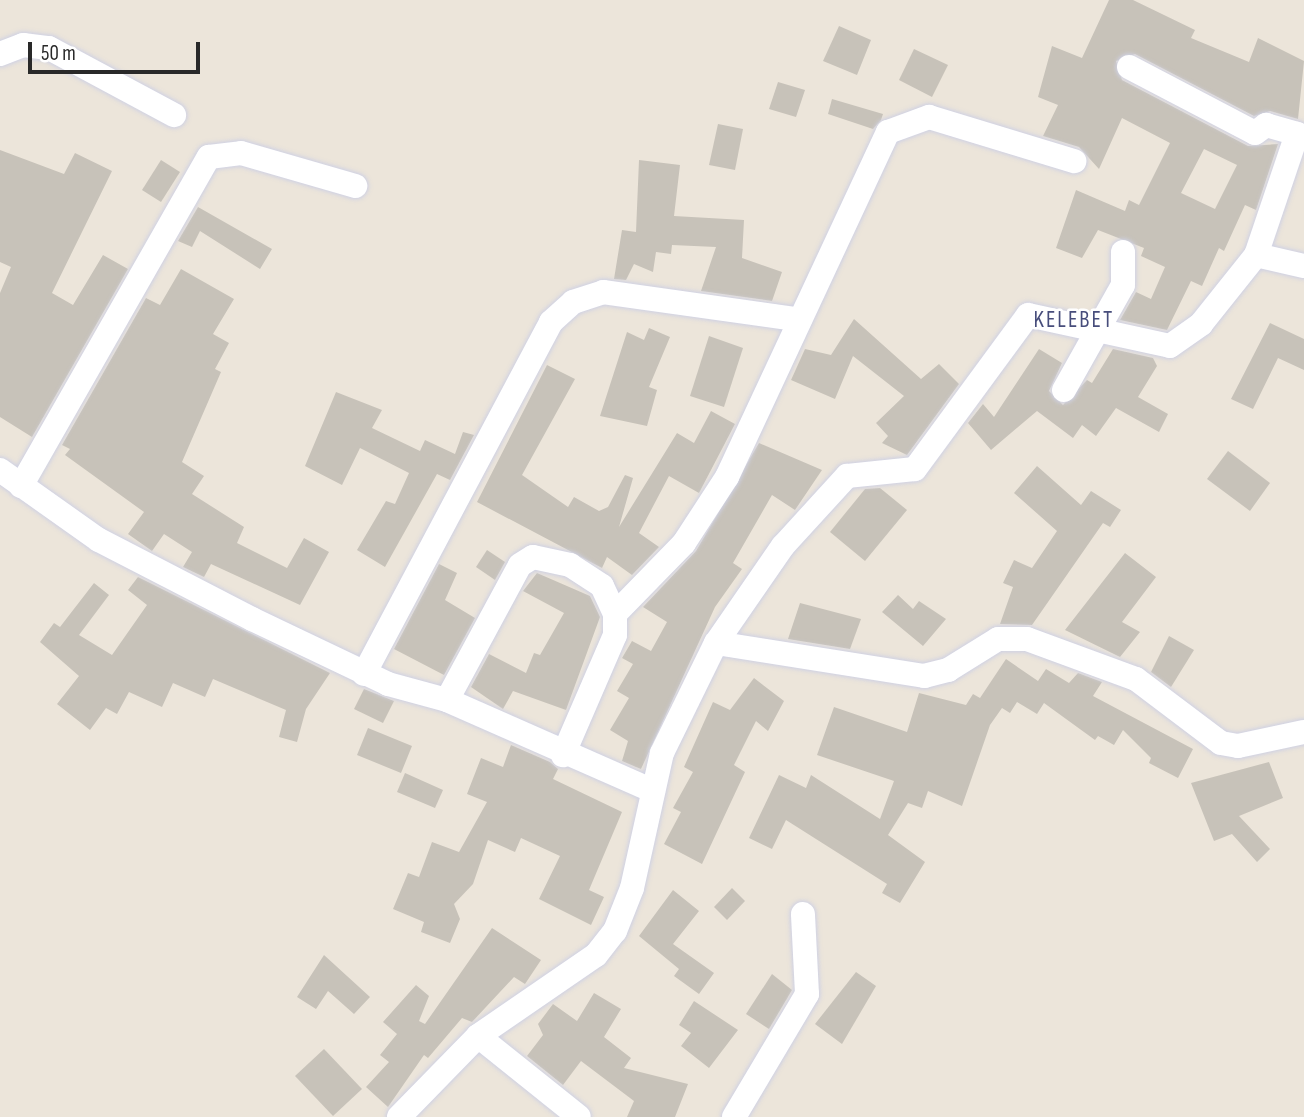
<!DOCTYPE html>
<style>
body{margin:0}
#map{position:relative;width:1304px;height:1117px;overflow:hidden;background:#ece5da;font-family:"Sofia Sans Condensed",sans-serif}
div>[style]{position:absolute}
[style*='--x']{left:calc(var(--x)*1px);top:calc(var(--y)*1px);width:calc(var(--w)*1px);rotate:calc(var(--a)*1deg)}
.building>*{inset:0;background:#c7c2b9}
.roads{filter:drop-shadow(0 0 2px #cfd1e3) drop-shadow(0 0 2px #cfd1e3)}
.street>*{height:24px;margin:-12px;padding:0 12px;transform-origin:12px;border-radius:12px;background:#fff}
span{translate:-50% -50%;white-space:nowrap;text-align:center;line-height:1.15;-webkit-text-stroke:5px #fff;paint-order:stroke}
.quarter-label{font-size:23px;color:#474d7b;letter-spacing:2px}
.scale{position:absolute;left:28px;top:42px;width:172px;height:32px;box-sizing:border-box;border:4px solid #292929;border-top:0;padding-left:9px;font-size:21px;line-height:24px;white-space:nowrap;color:#292929;-webkit-text-stroke:5px #fff;paint-order:stroke}
</style>
<div id="map">
<div class="building">
<i style="clip-path:polygon(evenodd,1109px 0,1133px 0,1195px 30px,1191px 38px,1249px 62px,1258px 38px,1304px 61px,1298px 119px,1270px 111px,1254px 116px,1135px 54px,1116px 61px,1122px 80px,1248px 146px,1278px 144px,1256px 210px,1245px 205px,1224px 251px,1219px 248px,1202px 286px,1191px 281px,1167px 330px,1120px 320px,1136px 292px,1151px 299px,1165px 267px,1141px 256px,1144px 248px,1098px 230px,1082px 258px,1056px 248px,1076px 190px,1125px 211px,1129px 200px,1139px 205px,1170px 143px,1122px 118px,1099px 169px,1079px 147px,1043px 136px,1058px 105px,1038px 97px,1052px 46px,1082px 58px,1109px 0,1204px 149px,1237px 165px,1215px 209px,1181px 193px,1204px 149px)"></i>
<i style="clip-path:polygon(839px 26px,871px 40px,857px 75px,823px 61px)"></i>
<i style="clip-path:polygon(914px 49px,948px 65px,932px 97px,899px 80px)"></i>
<i style="clip-path:polygon(778px 82px,805px 90px,796px 117px,769px 109px)"></i>
<i style="clip-path:polygon(832px 99px,883px 114px,881px 120px,873px 129px,828px 114px)"></i>
<i style="clip-path:polygon(718px 124px,743px 129px,735px 170px,709px 165px)"></i>
<i style="clip-path:polygon(0 150px,64px 174px,75px 153px,112px 171px,52px 293px,73px 305px,103px 255px,128px 269px,32px 437px,0 417px,0 293px,11px 267px,0 262px)"></i>
<i style="clip-path:polygon(161px 160px,180px 172px,161px 202px,142px 190px)"></i>
<i style="clip-path:polygon(639px 160px,680px 165px,674px 216px,744px 220px,742px 258px,782px 272px,772px 301px,701px 291px,716px 247px,672px 245px,671px 254px,656px 252px,653px 272px,634px 264px,626px 280px,614px 279px,622px 230px,636px 232px)"></i>
<i style="clip-path:polygon(198px 207px,272px 249px,260px 269px,200px 231px,192px 247px,178px 241px)"></i>
<i style="clip-path:polygon(181px 269px,234px 299px,213px 334px,229px 343px,215px 369px,221px 372px,182px 462px,204px 476px,192px 494px,244px 527px,237px 543px,287px 568px,304px 538px,329px 552px,300px 605px,211px 564px,204px 577px,183px 567px,192px 552px,164px 534px,152px 551px,128px 534px,144px 512px,65px 455px,70px 449px,62px 445px,146px 298px,160px 305px)"></i>
<i style="clip-path:polygon(854px 319px,921px 379px,939px 364px,959px 384px,907px 455px,882px 443px,888px 436px,876px 423px,904px 396px,853px 356px,835px 399px,791px 380px,805px 349px,831px 355px)"></i>
<i style="clip-path:polygon(1270px 323px,1304px 339px,1304px 370px,1278px 358px,1253px 409px,1231px 399px)"></i>
<i style="clip-path:polygon(649px 328px,670px 337px,649px 387px,657px 390px,647px 426px,600px 416px,627px 332px,644px 340px)"></i>
<i style="clip-path:polygon(709px 336px,743px 348px,724px 407px,690px 396px)"></i>
<i style="clip-path:polygon(1039px 349px,1062px 363px,1049px 391px,1063px 405px,1087px 380px,1092px 383px,1113px 349px,1153px 358px,1157px 366px,1138px 397px,1168px 414px,1159px 432px,1116px 408px,1096px 436px,1082px 425px,1073px 438px,1037px 411px,991px 450px,968px 423px,983px 404px,994px 417px)"></i>
<i style="clip-path:polygon(547px 365px,575px 379px,522px 475px,568px 507px,574px 497px,599px 511px,608px 507px,625px 475px,633px 478px,619px 527px,677px 433px,694px 443px,711px 411px,735px 424px,699px 493px,669px 476px,639px 533px,659px 547px,632px 575px,607px 557px,602px 568px,477px 502px)"></i>
<i style="clip-path:polygon(336px 392px,382px 410px,372px 428px,420px 451px,425px 440px,455px 454px,463px 432px,474px 435px,450px 480px,437px 474px,385px 567px,357px 550px,386px 501px,395px 504px,409px 473px,360px 448px,342px 485px,305px 466px)"></i>
<i style="clip-path:polygon(759px 443px,822px 470px,795px 510px,772px 495px,733px 563px,742px 569px,715px 607px,641px 769px,636px 767px,622px 761px,628px 741px,610px 730px,629px 698px,617px 691px,633px 664px,622px 658px,632px 641px,651px 651px,667px 622px,643px 607px,696px 551px)"></i>
<i style="clip-path:polygon(1228px 451px,1270px 483px,1250px 511px,1207px 479px)"></i>
<i style="clip-path:polygon(1037px 466px,1081px 505px,1091px 491px,1121px 510px,1110px 527px,1103px 523px,1032px 625px,1000px 624px,1013px 587px,1003px 583px,1014px 560px,1032px 568px,1057px 531px,1014px 493px)"></i>
<i style="clip-path:polygon(880px 488px,907px 510px,865px 561px,830px 532px,865px 489px)"></i>
<i style="clip-path:polygon(487px 550px,505px 562px,495px 580px,476px 567px)"></i>
<i style="clip-path:polygon(1125px 553px,1156px 577px,1122px 622px,1140px 632px,1120px 657px,1065px 630px)"></i>
<i style="clip-path:polygon(439px 564px,457px 573px,445px 600px,475px 618px,444px 675px,394px 649px)"></i>
<i style="clip-path:polygon(537px 573px,590px 596px,600px 617px,566px 710px,513px 691px,503px 709px,471px 687px,489px 654px,526px 673px,534px 653px,540px 655px,564px 613px,523px 591px)"></i>
<i style="clip-path:polygon(138px 577px,330px 673px,306px 709px,297px 742px,279px 737px,286px 710px,213px 679px,205px 697px,173px 683px,162px 707px,129px 692px,117px 714px,106px 708px,90px 730px,57px 704px,79px 676px,40px 642px,54px 623px,60px 627px,94px 583px,109px 595px,79px 635px,112px 655px,147px 605px,128px 590px)"></i>
<i style="clip-path:polygon(898px 595px,913px 609px,919px 601px,946px 619px,923px 646px,882px 612px)"></i>
<i style="clip-path:polygon(800px 603px,861px 619px,850px 649px,788px 639px)"></i>
<i style="clip-path:polygon(1169px 636px,1194px 650px,1171px 687px,1151px 672px)"></i>
<i style="clip-path:polygon(1006px 659px,1038px 681px,1046px 669px,1069px 683px,1078px 673px,1102px 682px,1093px 696px,1193px 749px,1178px 778px,1149px 763px,1151px 758px,1123px 730px,1114px 745px,1098px 736px,1095px 740px,1044px 703px,1037px 714px,1017px 702px,1010px 713px,1002px 708px,990px 725px,962px 806px,928px 791px,922px 808px,908px 803px,888px 835px,925px 862px,900px 903px,882px 893px,887px 884px,786px 820px,772px 849px,749px 838px,779px 775px,806px 788px,811px 775px,880px 819px,894px 781px,817px 755px,834px 707px,907px 732px,919px 693px,966px 705px,973px 694px,980px 698px)"></i>
<i style="clip-path:polygon(754px 678px,784px 701px,768px 731px,756px 721px,734px 765px,745px 772px,702px 864px,664px 844px,681px 812px,673px 808px,693px 772px,684px 767px,713px 702px,730px 710px)"></i>
<i style="clip-path:polygon(364px 689px,394px 701px,383px 723px,354px 709px)"></i>
<i style="clip-path:polygon(368px 728px,412px 746px,401px 773px,357px 755px)"></i>
<i style="clip-path:polygon(511px 745px,550px 762px,558px 769px,553px 779px,622px 812px,589px 890px,604px 897px,591px 925px,539px 899px,560px 856px,521px 838px,515px 852px,488px 840px,473px 884px,454px 904px,460px 919px,450px 943px,421px 932px,424px 922px,393px 909px,408px 873px,419px 877px,432px 842px,459px 852px,487px 802px,467px 794px,481px 758px,503px 767px)"></i>
<i style="clip-path:polygon(1269px 762px,1283px 798px,1239px 816px,1270px 849px,1257px 862px,1232px 834px,1214px 841px,1191px 783px)"></i>
<i style="clip-path:polygon(405px 773px,443px 790px,435px 808px,397px 792px)"></i>
<i style="clip-path:polygon(732px 888px,745px 901px,727px 920px,714px 907px)"></i>
<i style="clip-path:polygon(673px 890px,699px 911px,673px 944px,714px 973px,699px 994px,674px 976px,679px 969px,639px 936px)"></i>
<i style="clip-path:polygon(492px 928px,541px 960px,525px 984px,514px 977px,472px 1022px,462px 1018px,428px 1058px,424px 1055px,388px 1107px,366px 1087px,389px 1062px,380px 1055px,397px 1034px,383px 1022px,416px 985px,429px 996px,419px 1021px,425px 1024px)"></i>
<i style="clip-path:polygon(324px 955px,370px 997px,354px 1014px,328px 991px,316px 1009px,297px 997px)"></i>
<i style="clip-path:polygon(856px 972px,876px 986px,842px 1044px,815px 1024px)"></i>
<i style="clip-path:polygon(772px 974px,792px 990px,769px 1029px,746px 1014px)"></i>
<i style="clip-path:polygon(594px 993px,621px 1009px,604px 1037px,631px 1058px,624px 1068px,688px 1084px,675px 1117px,627px 1117px,634px 1101px,581px 1061px,563px 1085px,527px 1056px,543px 1035px,538px 1024px,553px 1004px,577px 1021px)"></i>
<i style="clip-path:polygon(694px 1001px,738px 1030px,709px 1068px,681px 1046px,691px 1033px,679px 1025px)"></i>
<i style="clip-path:polygon(324px 1049px,362px 1089px,333px 1116px,295px 1076px)"></i>
</div>
<div class="roads">
<div class="street">
<i style="--x:0;--y:54;--w:25;--a:-21"></i>
<i style="--x:23;--y:45;--w:26;--a:7"></i>
<i style="--x:49;--y:48;--w:142;--a:28.2"></i>
<i style="--x:1129;--y:67;--w:142;--a:27.6"></i>
<i style="--x:1255;--y:133;--w:14;--a:-36"></i>
<i style="--x:1266;--y:125;--w:32;--a:16"></i>
<i style="--x:1297;--y:134;--w:128;--a:108.7"></i>
<i style="--x:1064;--y:390;--w:120;--a:-60.7"></i>
<i style="--x:1123;--y:285;--w:33;--a:-90"></i>
<i style="--x:0;--y:470;--w:121;--a:35.3"></i>
<i style="--x:99;--y:540;--w:172;--a:27.3"></i>
<i style="--x:252;--y:619;--w:151;--a:25.5"></i>
<i style="--x:388;--y:684;--w:61;--a:15.2"></i>
<i style="--x:447;--y:700;--w:225;--a:23.8"></i>
<i style="--x:21;--y:486;--w:379;--a:-60.3"></i>
<i style="--x:209;--y:157;--w:32;--a:-7"></i>
<i style="--x:241;--y:153;--w:119;--a:16.1"></i>
<i style="--x:615;--y:614;--w:99;--a:-45.8"></i>
<i style="--x:684;--y:543;--w:79;--a:-56.9"></i>
<i style="--x:727;--y:477;--w:381;--a:-65"></i>
<i style="--x:888;--y:132;--w:44;--a:-20.1"></i>
<i style="--x:929;--y:117;--w:152;--a:16.9"></i>
<i style="--x:716;--y:643;--w:118;--a:-55.4"></i>
<i style="--x:783;--y:546;--w:95;--a:-47.6"></i>
<i style="--x:847;--y:476;--w:68;--a:-5.9"></i>
<i style="--x:915;--y:469;--w:191;--a:-53.7"></i>
<i style="--x:1028;--y:315;--w:145;--a:12.3"></i>
<i style="--x:1170;--y:346;--w:38;--a:-35"></i>
<i style="--x:1201;--y:324;--w:88;--a:-51.4"></i>
<i style="--x:1256;--y:255;--w:49;--a:12.9"></i>
<i style="--x:364;--y:674;--w:399;--a:-62"></i>
<i style="--x:551;--y:322;--w:30;--a:-42"></i>
<i style="--x:573;--y:302;--w:32;--a:-18"></i>
<i style="--x:603;--y:292;--w:195;--a:8"></i>
<i style="--x:447;--y:700;--w:153;--a:-61.6"></i>
<i style="--x:520;--y:565;--w:15;--a:-32"></i>
<i style="--x:533;--y:557;--w:38;--a:12"></i>
<i style="--x:570;--y:565;--w:38;--a:33"></i>
<i style="--x:602;--y:586;--w:31;--a:65"></i>
<i style="--x:615;--y:614;--w:21;--a:90"></i>
<i style="--x:615;--y:635;--w:131;--a:113.4"></i>
<i style="--x:478;--y:1036;--w:129;--a:38.7"></i>
<i style="--x:399;--y:1117;--w:113;--a:-45.7"></i>
<i style="--x:478;--y:1036;--w:143;--a:-34.5"></i>
<i style="--x:596;--y:955;--w:31;--a:-52"></i>
<i style="--x:615;--y:931;--w:46;--a:-68.4"></i>
<i style="--x:632;--y:888;--w:138;--a:-77.5"></i>
<i style="--x:662;--y:753;--w:123;--a:-63.9"></i>
<i style="--x:716;--y:643;--w:211;--a:9"></i>
<i style="--x:924;--y:676;--w:25;--a:-14"></i>
<i style="--x:948;--y:670;--w:59;--a:-31.8"></i>
<i style="--x:998;--y:639;--w:29;--a:0"></i>
<i style="--x:1027;--y:639;--w:116;--a:20.2"></i>
<i style="--x:1136;--y:679;--w:106;--a:37"></i>
<i style="--x:1221;--y:743;--w:17;--a:10"></i>
<i style="--x:1238;--y:746;--w:67;--a:-12"></i>
<i style="--x:734;--y:1117;--w:143;--a:-59.3"></i>
<i style="--x:807;--y:994;--w:80;--a:-92.9"></i>
</div>
</div>
<div class="quarter-label">
<span style="left:1074px;top:320px">KELEBET</span>
</div>
<div class="scale">50 m</div>
</div>
